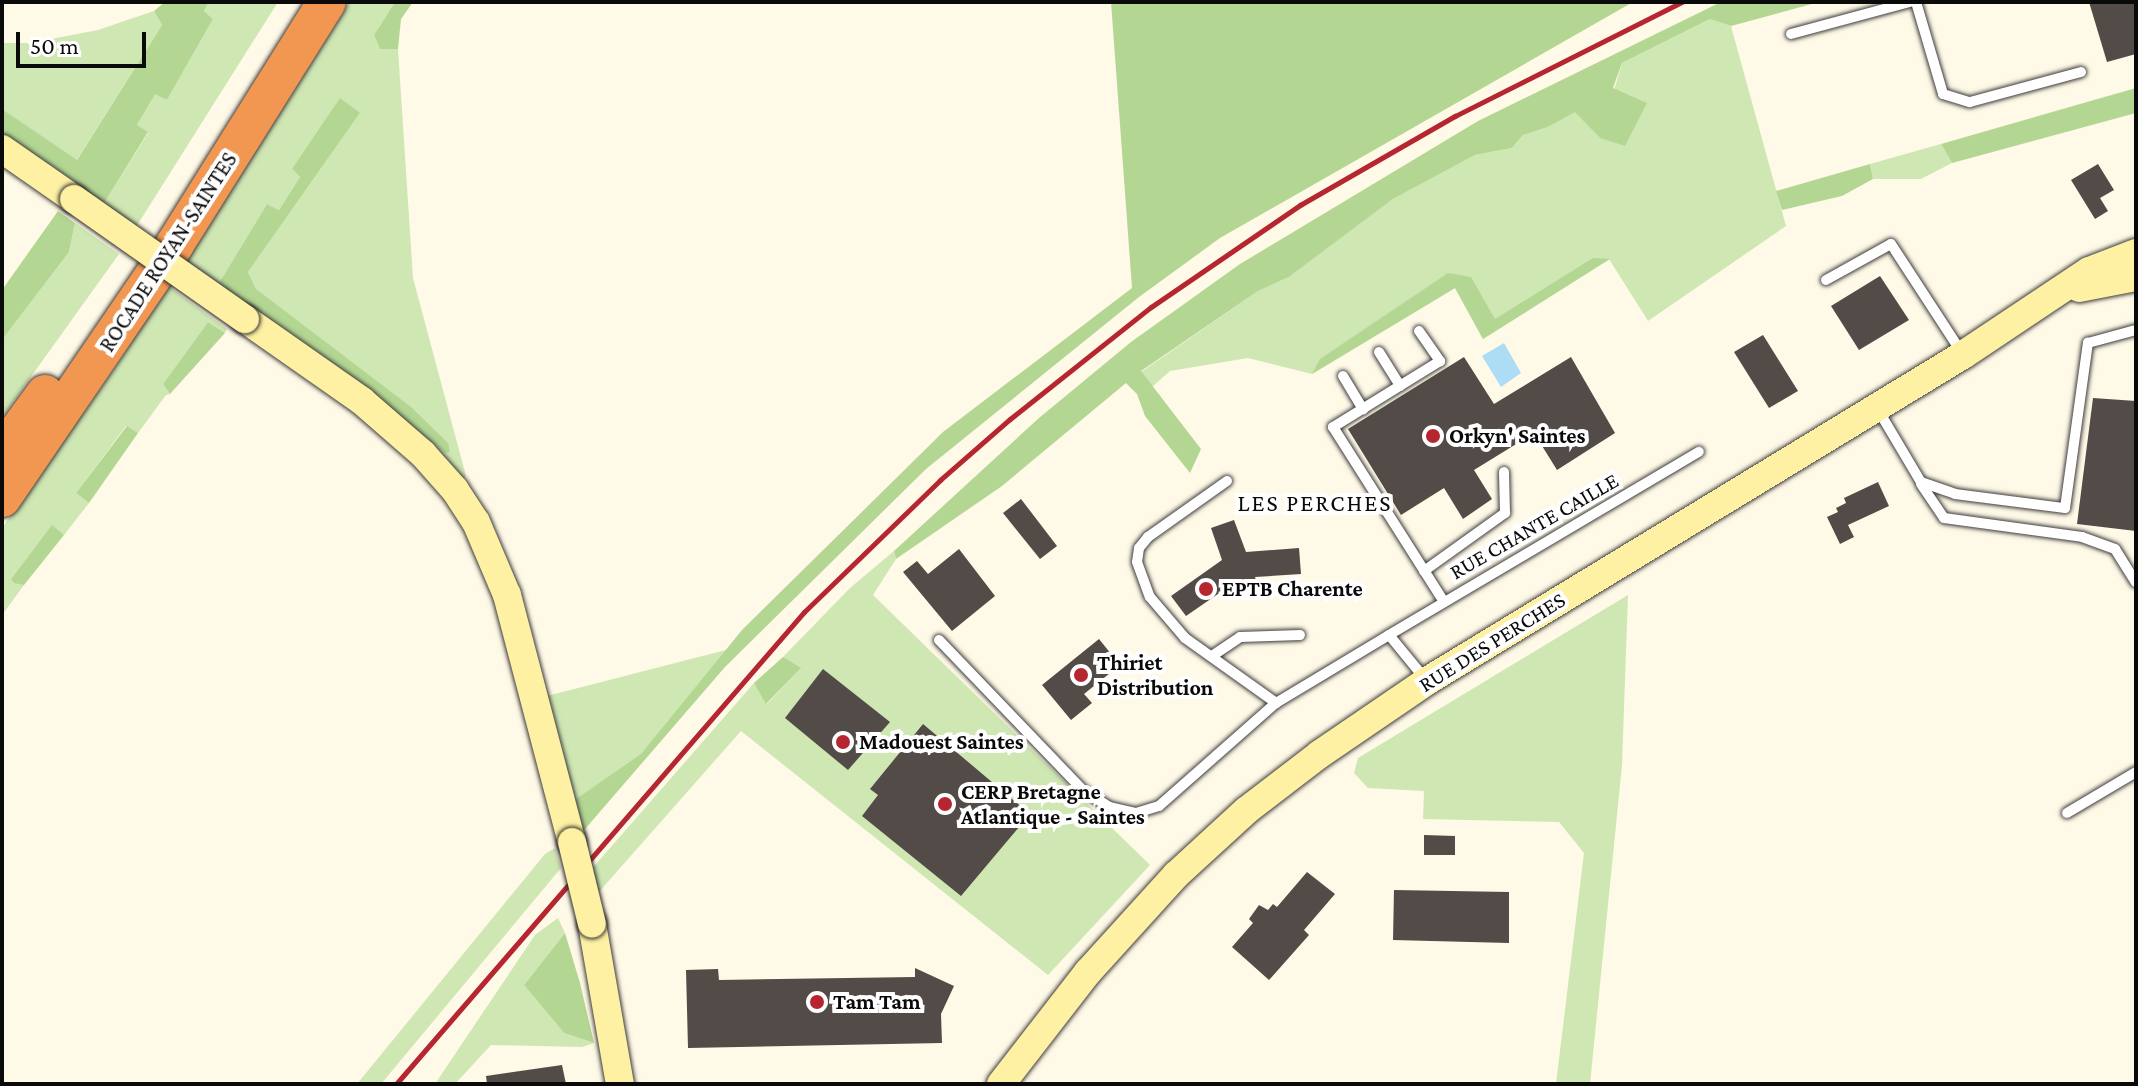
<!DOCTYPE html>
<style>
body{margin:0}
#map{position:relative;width:2138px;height:1086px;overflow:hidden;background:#fff9e7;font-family:"Crimson Pro",serif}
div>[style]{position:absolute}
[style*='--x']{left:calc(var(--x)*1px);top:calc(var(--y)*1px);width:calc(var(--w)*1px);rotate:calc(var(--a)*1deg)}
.green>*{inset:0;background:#cfe7b3}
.forest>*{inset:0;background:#b3d793}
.water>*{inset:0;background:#addcf5}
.building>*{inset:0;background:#524b47}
.roads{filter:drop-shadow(0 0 2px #3d3d3d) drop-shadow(0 0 2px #3d3d3d)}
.lane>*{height:10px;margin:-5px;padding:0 5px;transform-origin:5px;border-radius:5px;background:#fff}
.secondary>*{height:28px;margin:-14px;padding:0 14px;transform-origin:14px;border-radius:14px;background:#fef1a3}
.highway>*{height:38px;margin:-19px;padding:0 19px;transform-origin:19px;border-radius:19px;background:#f29752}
.rail>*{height:5px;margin:-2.5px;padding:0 2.5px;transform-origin:2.5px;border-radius:2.5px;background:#b62630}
.bridges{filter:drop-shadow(0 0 2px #2c2c2c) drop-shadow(0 0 2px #2c2c2c)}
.secondary-bridge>*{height:28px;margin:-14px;padding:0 14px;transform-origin:14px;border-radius:14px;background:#fef1a3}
.dots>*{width:22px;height:22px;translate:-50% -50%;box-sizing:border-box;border:4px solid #fff;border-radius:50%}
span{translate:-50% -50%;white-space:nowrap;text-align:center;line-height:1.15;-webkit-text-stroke:8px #fff;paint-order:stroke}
.street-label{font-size:22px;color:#0a0a0a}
.poi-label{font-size:22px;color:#0a0a0a;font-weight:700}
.left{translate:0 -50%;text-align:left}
.neighbourhood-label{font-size:24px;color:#0a0a0a;letter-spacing:2px}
.frame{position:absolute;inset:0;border:4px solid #0a0a0a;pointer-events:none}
.scale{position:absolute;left:16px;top:32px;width:130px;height:36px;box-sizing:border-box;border:4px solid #0a0a0a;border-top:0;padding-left:10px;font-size:24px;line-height:28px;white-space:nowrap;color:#0a0a0a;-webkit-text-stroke:6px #fff;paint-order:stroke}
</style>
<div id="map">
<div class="green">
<i style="clip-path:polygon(209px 2px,278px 2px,136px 227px,103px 205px,148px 133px,137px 125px,155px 93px,167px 100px,213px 19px,204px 11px)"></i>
<i style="clip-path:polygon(350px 2px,395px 2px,374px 35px,380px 49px,398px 49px,413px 278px,466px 476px,463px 478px,428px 439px,445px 453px,256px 289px,248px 272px,360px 113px,292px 169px,300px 177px,279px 210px,267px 204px,219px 283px,187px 261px)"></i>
<i style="clip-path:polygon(154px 11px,162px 25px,76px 161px,2px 109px,2px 43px,30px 43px,98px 30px)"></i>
<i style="clip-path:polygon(1710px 19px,1731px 26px,1786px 226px,1648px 321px,1609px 259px,1483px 339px,1455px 288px,1312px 374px,1248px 358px,1170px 371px,1152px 387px,1141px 372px,1258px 291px,1289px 277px,1393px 199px,1475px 155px,1512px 148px,1523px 135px,1548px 127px,1575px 111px,1600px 138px,1622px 63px)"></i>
<i style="clip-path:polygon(1941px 144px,1952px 163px,1921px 179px,1873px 179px,1870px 164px)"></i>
<i style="clip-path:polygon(75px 223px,119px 254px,2px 417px,2px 340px,69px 252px)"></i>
<i style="clip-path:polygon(168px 286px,227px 329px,225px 333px,208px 322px,163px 384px,170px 394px,166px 395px,138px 433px,126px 426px,76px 493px,89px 503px,64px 535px,52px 526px,11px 579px,24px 585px,2px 615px,2px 528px,115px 368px)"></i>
<i style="clip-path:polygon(894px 551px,896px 559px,873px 595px,1150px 865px,1048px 975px,741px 731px,598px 893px,590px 871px,754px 683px,767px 704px,800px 669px,783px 657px,850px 588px)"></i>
<i style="clip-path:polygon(1628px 595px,1622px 765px,1590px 1084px,1556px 1084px,1584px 853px,1559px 822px,1423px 819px,1424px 791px,1368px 788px,1354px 773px,1358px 758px)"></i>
<i style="clip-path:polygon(726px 650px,724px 668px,578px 837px,543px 697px)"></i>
<i style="clip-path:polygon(555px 848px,561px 868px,381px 1084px,357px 1084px,545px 854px)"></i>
<i style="clip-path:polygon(558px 918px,565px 933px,524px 985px,564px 1033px,594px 1043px,582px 1047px,491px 1045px,455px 1084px,435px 1084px,535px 935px)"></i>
</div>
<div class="forest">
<i style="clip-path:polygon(165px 2px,209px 2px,204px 11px,213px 19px,167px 100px,155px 94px,137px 125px,148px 132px,103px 205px,2px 135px,2px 109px,77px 160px,162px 25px,154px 11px)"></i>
<i style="clip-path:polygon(395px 2px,413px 2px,401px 19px,398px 49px,380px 49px,374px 35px)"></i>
<i style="clip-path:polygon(1111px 2px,1633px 2px,1220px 238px,1139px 297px,926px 469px,724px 668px,578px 837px,569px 804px,641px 754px,742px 630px,943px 432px,1132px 288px)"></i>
<i style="clip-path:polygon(1721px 2px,1819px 2px,1731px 26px,1710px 19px,1622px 63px,1613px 88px,1647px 103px,1625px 146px,1600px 138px,1575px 112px,1548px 127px,1523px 135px,1512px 148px,1475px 155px,1393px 199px,1289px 277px,1258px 291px,1141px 371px,1201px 449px,1190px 473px,1145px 416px,1137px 394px,1126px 383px,1002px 486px,896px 559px,894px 551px,1039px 418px,1131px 342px,1240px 264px,1478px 121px)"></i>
<i style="clip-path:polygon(2136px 88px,2136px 113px,1952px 163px,1941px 144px)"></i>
<i style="clip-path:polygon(340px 98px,360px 113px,248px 272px,256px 289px,411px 407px,448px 443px,450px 452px,445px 453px,360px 383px,219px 283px,267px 204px,279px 210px,300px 177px,292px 169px)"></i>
<i style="clip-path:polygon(1870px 164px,1873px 179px,1842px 196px,1782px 210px,1776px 191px)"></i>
<i style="clip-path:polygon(58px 211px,75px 223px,69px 252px,2px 340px,2px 290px)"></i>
<i style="clip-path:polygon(1593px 258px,1610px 259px,1483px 339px,1455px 288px,1312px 374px,1320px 359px,1448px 273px,1471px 277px,1495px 319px)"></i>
<i style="clip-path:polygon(208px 322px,225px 333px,170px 394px,163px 384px)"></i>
<i style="clip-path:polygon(127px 426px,138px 433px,89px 503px,76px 493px)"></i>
<i style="clip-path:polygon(52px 525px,64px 535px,24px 585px,14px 583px,11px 579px)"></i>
<i style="clip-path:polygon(783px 657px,801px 668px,766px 704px,754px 683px)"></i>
<i style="clip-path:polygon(565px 933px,580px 983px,594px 1043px,564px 1033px,524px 985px)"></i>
</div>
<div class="water">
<i style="clip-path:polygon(1504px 343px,1521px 373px,1501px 387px,1482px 356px)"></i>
</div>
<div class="building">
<i style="clip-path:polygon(2089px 2px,2136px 2px,2136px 54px,2107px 62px)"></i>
<i style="clip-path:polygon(2098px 164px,2114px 190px,2100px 198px,2108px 211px,2095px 219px,2071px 180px)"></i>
<i style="clip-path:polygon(1880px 276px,1909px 320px,1859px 350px,1831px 306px)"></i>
<i style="clip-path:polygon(1763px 335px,1798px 391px,1769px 408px,1734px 352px)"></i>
<i style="clip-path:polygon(1464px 357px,1494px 404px,1571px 357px,1615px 433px,1557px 470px,1534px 433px,1474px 470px,1492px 499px,1463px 519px,1444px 488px,1401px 515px,1348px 429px)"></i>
<i style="clip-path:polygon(2093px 398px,2136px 401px,2136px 531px,2077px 524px)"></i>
<i style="clip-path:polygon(1878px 482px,1889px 506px,1848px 525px,1854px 537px,1840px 544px,1827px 517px,1838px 512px,1836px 508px,1846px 503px,1844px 498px)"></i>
<i style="clip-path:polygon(1021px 499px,1057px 546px,1040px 559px,1003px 513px)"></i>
<i style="clip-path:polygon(1234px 520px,1246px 552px,1299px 548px,1301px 574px,1255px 577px,1257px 583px,1233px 591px,1231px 585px,1186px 616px,1171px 596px,1222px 560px,1211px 528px)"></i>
<i style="clip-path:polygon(959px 549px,995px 596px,952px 631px,903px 572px,917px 561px,928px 574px)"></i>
<i style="clip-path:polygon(1099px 639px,1120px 665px,1084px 694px,1092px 703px,1071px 720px,1042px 685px)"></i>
<i style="clip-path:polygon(823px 669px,890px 722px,848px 770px,785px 718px)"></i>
<i style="clip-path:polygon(923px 724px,1030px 814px,961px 896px,862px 816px,878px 795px,870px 789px)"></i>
<i style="clip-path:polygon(1424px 835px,1455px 836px,1455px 855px,1424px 855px)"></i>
<i style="clip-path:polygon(1307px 872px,1335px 894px,1304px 930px,1309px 935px,1269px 980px,1232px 947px,1253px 923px,1249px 919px,1259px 905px,1268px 910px,1273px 904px,1277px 907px)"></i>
<i style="clip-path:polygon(1394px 890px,1509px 892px,1509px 943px,1393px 940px)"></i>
<i style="clip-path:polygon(915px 968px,954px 986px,941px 1014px,942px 1043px,688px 1048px,686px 970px,718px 969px,719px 980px,915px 977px)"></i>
<i style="clip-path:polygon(562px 1065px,566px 1084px,487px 1084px,486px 1076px)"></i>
</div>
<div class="roads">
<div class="lane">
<i style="--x:1916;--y:2;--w:96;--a:73.6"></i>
<i style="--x:1943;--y:94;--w:28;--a:17"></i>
<i style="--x:1970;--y:102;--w:115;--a:-15.1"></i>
<i style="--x:1791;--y:34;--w:123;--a:-15.1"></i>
<i style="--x:1826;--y:280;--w:74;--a:-29"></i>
<i style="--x:1891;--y:244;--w:130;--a:56.9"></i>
<i style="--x:1419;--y:331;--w:37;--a:55"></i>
<i style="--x:1440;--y:361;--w:126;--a:148.3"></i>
<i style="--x:1333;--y:427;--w:207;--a:57.6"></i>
<i style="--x:1379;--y:352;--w:40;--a:58"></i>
<i style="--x:1343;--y:376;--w:39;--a:59"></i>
<i style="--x:1877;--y:408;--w:86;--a:59.3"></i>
<i style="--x:1921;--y:482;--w:36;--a:19"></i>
<i style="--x:1955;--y:494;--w:111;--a:7.3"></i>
<i style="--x:2065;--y:508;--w:167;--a:-82.1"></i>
<i style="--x:2088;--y:343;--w:50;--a:-15.2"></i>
<i style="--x:1227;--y:481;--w:97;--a:144.7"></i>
<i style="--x:1148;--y:537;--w:14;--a:129"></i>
<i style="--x:1139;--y:548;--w:14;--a:98"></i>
<i style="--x:1137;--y:562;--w:37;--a:70"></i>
<i style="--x:1150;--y:597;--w:54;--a:49.5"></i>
<i style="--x:1185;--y:638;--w:112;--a:35.5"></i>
<i style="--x:1921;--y:484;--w:41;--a:55.9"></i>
<i style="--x:1944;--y:518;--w:139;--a:7.8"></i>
<i style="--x:2082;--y:537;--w:35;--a:20"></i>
<i style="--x:2115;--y:549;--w:39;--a:58"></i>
<i style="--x:1424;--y:571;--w:100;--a:-35.6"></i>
<i style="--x:1505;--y:513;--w:41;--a:-91.4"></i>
<i style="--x:939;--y:640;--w:209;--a:46.2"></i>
<i style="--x:1084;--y:791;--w:31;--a:32"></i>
<i style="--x:1110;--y:807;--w:27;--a:13"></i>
<i style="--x:1136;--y:813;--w:24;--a:-17"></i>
<i style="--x:1159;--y:806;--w:156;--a:-41.4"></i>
<i style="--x:1276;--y:703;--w:132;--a:-31"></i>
<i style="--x:1212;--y:656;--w:34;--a:-34"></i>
<i style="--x:1240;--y:637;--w:60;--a:-1.9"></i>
<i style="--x:1426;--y:680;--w:58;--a:-129.4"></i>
<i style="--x:1389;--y:635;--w:360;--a:-30.6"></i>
<i style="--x:2067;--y:813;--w:80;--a:-30.7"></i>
</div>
<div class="secondary">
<i style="--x:2;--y:149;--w:88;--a:34.8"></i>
<i style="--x:2079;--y:288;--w:58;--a:-10.9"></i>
<i style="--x:245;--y:319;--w:143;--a:35"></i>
<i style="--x:362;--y:401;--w:81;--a:41"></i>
<i style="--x:423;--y:454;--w:48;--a:48.4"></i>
<i style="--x:455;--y:490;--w:38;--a:57"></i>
<i style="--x:476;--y:522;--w:79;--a:67"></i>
<i style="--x:507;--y:595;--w:255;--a:75.3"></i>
<i style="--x:592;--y:924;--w:162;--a:80.1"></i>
<i style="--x:1001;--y:1084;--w:142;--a:-52.2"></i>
<i style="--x:1088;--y:972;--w:131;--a:-47.8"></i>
<i style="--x:1176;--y:875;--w:96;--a:-42.5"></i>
<i style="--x:1247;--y:810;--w:92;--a:-37.5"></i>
<i style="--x:1320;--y:754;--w:130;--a:-34.3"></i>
<i style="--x:1427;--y:681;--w:627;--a:-31.31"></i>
<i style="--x:1963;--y:355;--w:151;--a:-33.7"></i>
<i style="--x:2089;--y:271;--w:50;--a:-21"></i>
</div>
<div class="highway">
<i style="--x:2;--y:453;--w:73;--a:-53.9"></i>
<i style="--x:2;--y:498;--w:307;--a:-55.7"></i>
<i style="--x:175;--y:244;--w:286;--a:-57.9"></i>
</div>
</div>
<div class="rail">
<i style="--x:396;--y:1084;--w:624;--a:-49.16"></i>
<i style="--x:804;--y:612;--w:190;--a:-44.1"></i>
<i style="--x:940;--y:480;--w:93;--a:-41.1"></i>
<i style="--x:1010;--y:419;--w:180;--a:-38.5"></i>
<i style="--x:1151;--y:307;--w:181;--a:-34.4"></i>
<i style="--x:1300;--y:205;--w:179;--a:-29.9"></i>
<i style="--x:1455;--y:116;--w:254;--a:-26.7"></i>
</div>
<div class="bridges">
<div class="secondary-bridge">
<i style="--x:74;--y:199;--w:209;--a:35.1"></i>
<i style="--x:572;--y:842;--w:84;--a:76.3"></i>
</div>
</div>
<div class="dots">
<i style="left:1433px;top:436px;background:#b62630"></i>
<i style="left:1206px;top:589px;background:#b62630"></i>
<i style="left:1081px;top:675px;background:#b62630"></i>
<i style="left:843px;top:742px;background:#b62630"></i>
<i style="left:945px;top:804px;background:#b62630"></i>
<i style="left:817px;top:1002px;background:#b62630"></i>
</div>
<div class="street-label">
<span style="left:168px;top:252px;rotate:-57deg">ROCADE ROYAN-SAINTES</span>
<span style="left:1534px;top:526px;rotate:-30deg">RUE CHANTE CAILLE</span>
<span style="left:1492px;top:642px;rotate:-32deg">RUE DES PERCHES</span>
</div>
<div class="poi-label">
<span class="left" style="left:1449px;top:436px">Orkyn' Saintes</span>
<span class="left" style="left:1222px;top:589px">EPTB Charente</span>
<span class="left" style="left:1097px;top:675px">Thiriet<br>Distribution</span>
<span class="left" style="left:859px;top:742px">Madouest Saintes</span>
<span class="left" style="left:961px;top:804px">CERP Bretagne<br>Atlantique - Saintes</span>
<span class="left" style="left:833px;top:1002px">Tam Tam</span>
</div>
<div class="neighbourhood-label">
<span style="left:1315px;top:503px">LES PERCHES</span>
</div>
<div class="frame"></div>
<div class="scale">50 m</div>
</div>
